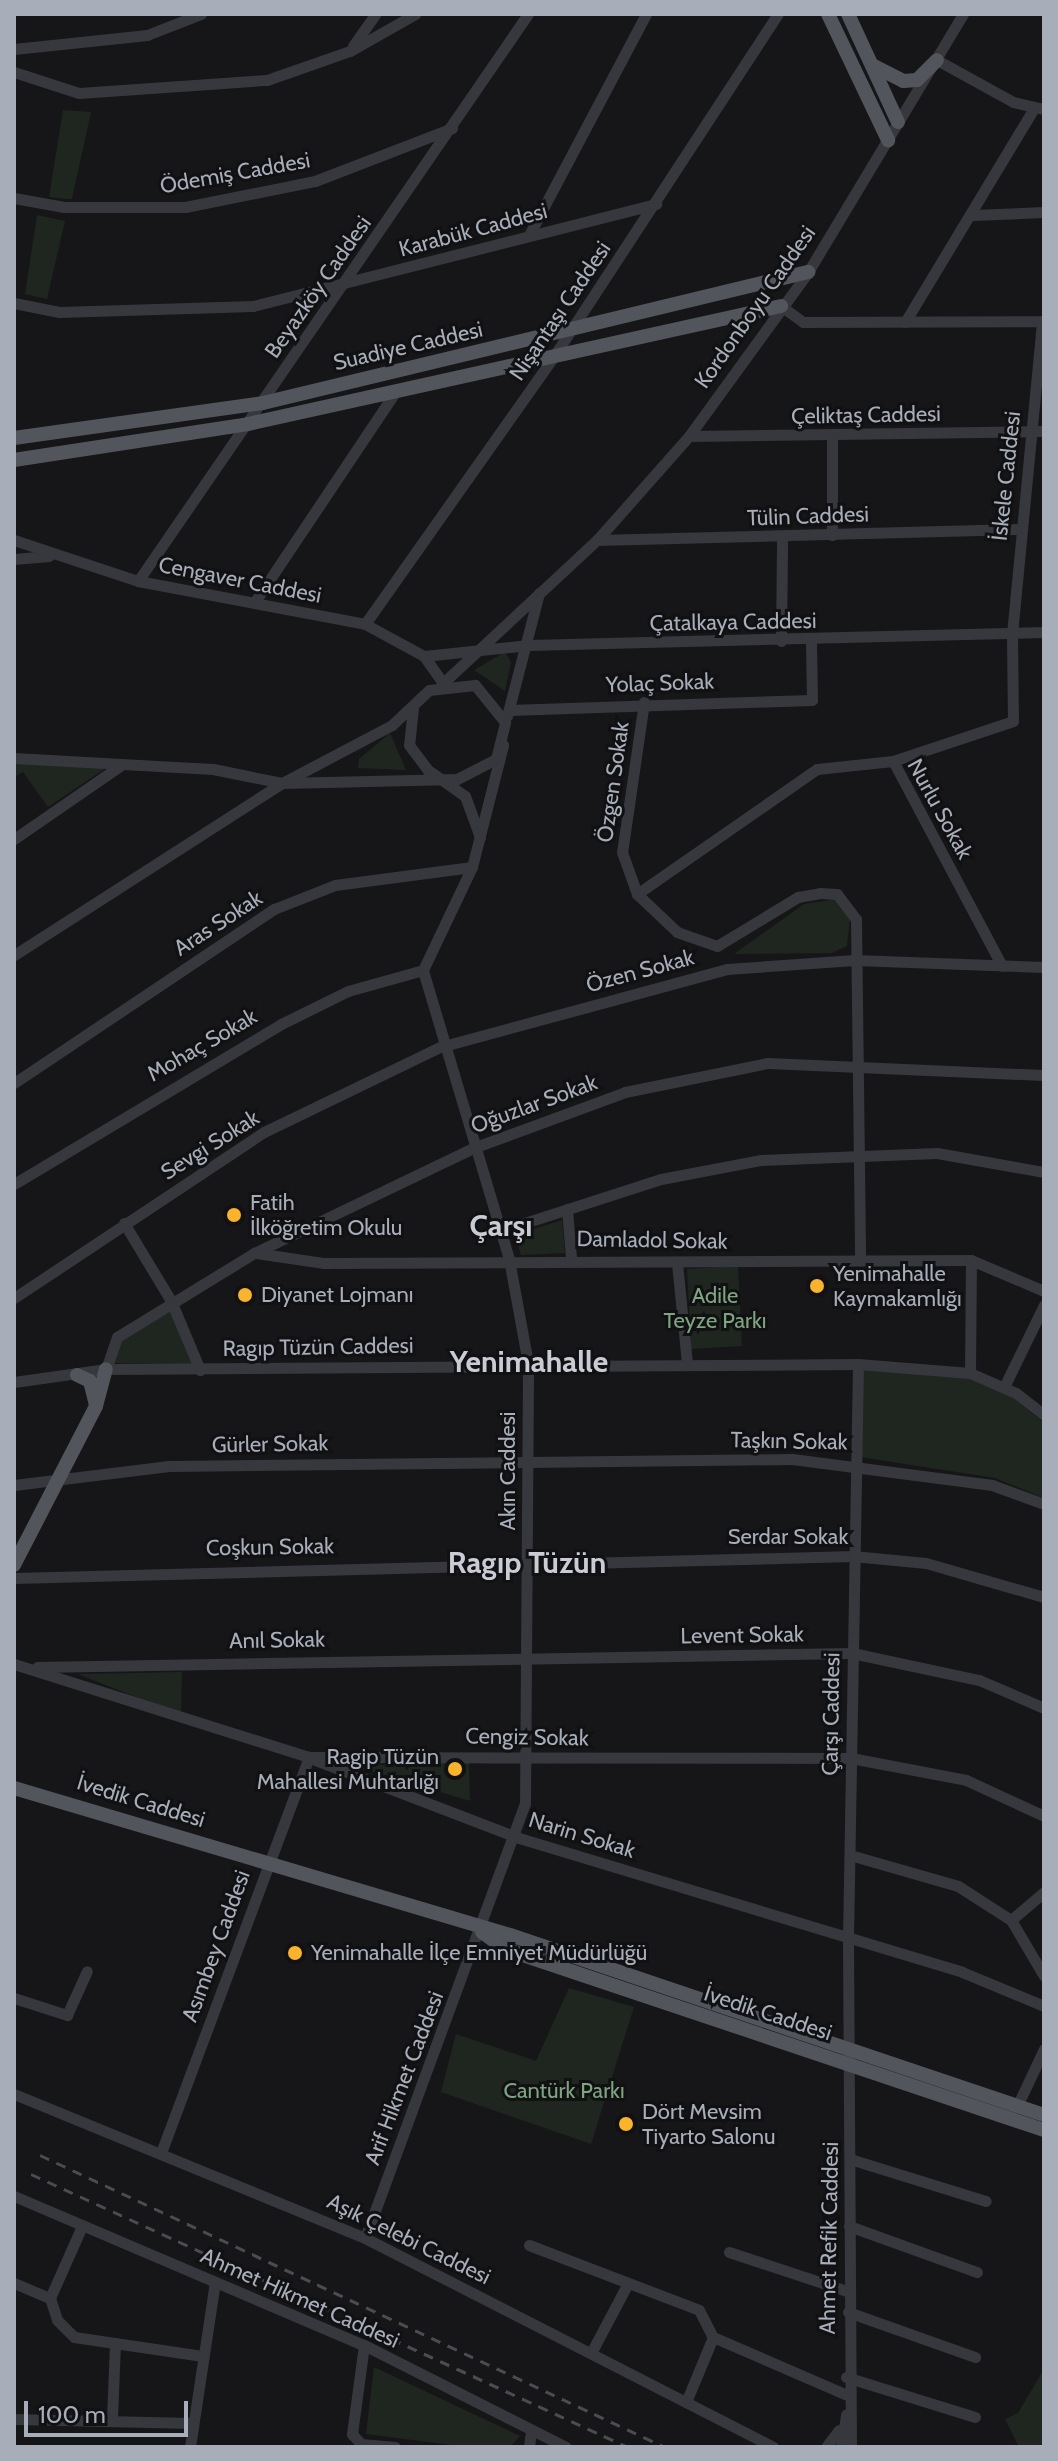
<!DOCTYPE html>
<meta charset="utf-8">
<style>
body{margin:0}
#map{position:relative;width:1058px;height:2461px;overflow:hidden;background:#161618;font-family:Cabin,sans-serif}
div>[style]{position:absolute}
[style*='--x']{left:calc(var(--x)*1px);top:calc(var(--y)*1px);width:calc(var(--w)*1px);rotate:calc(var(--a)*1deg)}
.green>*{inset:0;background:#1e261f}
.minor>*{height:11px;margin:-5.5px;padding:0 5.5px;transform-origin:5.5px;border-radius:5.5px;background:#37383d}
.major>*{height:14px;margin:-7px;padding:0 7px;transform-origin:7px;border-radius:7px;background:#53555c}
.rail>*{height:3px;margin-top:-1.5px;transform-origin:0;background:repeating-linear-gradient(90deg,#4a4c52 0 10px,transparent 0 18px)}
.dots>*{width:22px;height:22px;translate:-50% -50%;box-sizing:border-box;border:4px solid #111113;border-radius:50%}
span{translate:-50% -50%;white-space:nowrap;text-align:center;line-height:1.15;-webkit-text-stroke:6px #111113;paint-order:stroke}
.street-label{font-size:22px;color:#a7adb9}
.poi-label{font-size:22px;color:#a7adb9}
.left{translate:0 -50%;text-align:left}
.right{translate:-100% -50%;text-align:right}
.park-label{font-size:22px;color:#7ea480}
.district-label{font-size:30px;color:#c9ccd4;font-weight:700}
.frame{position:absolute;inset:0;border:16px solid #a7adb9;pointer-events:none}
.scale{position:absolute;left:24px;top:2401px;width:164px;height:36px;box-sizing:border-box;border:4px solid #a7adb9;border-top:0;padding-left:10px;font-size:24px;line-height:28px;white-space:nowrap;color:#a7adb9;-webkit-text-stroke:6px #111113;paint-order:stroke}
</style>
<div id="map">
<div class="green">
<i style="clip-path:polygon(63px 110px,91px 112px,72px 199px,65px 199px,49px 197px)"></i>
<i style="clip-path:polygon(37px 215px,65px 221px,47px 299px,25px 294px)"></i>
<i style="clip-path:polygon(505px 652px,511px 662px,505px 691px,474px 670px)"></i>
<i style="clip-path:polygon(390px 733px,406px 770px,358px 768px,359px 759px)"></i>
<i style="clip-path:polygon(14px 762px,106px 768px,48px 807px,23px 772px,14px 777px)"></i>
<i style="clip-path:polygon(836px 899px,850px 919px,847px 946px,832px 953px,734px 954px,804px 904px)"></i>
<i style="clip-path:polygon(562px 1220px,565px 1253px,521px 1255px,515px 1235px)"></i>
<i style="clip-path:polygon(738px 1266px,742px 1346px,691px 1349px,687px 1269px)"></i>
<i style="clip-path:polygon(171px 1306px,195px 1364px,114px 1363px,121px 1340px)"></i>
<i style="clip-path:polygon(864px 1365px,968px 1378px,1014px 1398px,1044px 1423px,1044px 1498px,995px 1478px,860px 1457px)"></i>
<i style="clip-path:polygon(182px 1672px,181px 1715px,78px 1674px)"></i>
<i style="clip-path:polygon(469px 1761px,470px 1801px,354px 1766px)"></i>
<i style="clip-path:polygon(569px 1988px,634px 2007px,591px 2144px,441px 2092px,456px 2034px,536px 2061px)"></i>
<i style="clip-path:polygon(374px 2367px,520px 2436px,510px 2447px,466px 2447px,366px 2434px)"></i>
<i style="clip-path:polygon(1044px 2369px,1044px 2447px,1019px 2447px,1005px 2419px,1018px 2413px)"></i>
</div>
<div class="minor">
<i style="--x:353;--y:46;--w:39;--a:-55"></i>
<i style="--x:14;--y:49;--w:134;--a:-6"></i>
<i style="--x:147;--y:35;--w:58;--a:-21.3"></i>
<i style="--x:937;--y:60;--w:87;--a:28.9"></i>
<i style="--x:1013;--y:102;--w:32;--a:13"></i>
<i style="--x:14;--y:72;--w:68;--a:17.9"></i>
<i style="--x:79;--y:93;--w:188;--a:-4"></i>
<i style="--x:267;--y:80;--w:88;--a:-19.3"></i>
<i style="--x:350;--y:51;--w:75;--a:-29.6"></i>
<i style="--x:14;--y:198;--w:51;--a:10.2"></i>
<i style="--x:64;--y:207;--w:121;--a:0"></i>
<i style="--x:185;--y:207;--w:133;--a:-11.3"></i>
<i style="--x:315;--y:181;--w:147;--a:-21.1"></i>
<i style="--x:973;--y:215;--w:71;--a:-2.4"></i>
<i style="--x:529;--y:235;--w:250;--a:-62.1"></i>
<i style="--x:14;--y:303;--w:46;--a:11.3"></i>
<i style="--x:59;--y:312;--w:194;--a:-1.8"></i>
<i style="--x:253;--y:306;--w:416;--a:-14.2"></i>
<i style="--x:781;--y:306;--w:27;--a:36"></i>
<i style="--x:803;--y:322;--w:241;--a:-0.2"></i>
<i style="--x:905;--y:322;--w:250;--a:-58.9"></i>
<i style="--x:689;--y:436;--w:355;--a:-0.8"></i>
<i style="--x:832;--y:535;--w:98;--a:-90"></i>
<i style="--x:14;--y:540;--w:131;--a:18.3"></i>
<i style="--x:138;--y:581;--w:231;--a:10.7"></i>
<i style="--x:365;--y:624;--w:67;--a:28.5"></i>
<i style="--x:424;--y:656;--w:33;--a:55"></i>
<i style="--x:597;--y:540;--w:423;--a:-1.5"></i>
<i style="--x:14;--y:559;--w:35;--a:-5"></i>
<i style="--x:138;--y:581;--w:688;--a:-55.48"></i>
<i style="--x:254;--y:603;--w:254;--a:-56.2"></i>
<i style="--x:365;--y:624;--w:328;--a:-54.8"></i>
<i style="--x:554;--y:356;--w:409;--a:-56.8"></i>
<i style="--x:781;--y:641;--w:104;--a:-89.4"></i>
<i style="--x:424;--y:656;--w:106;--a:-6"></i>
<i style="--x:529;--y:645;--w:515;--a:-1.45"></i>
<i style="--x:443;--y:683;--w:210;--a:-42.9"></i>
<i style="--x:597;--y:540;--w:139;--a:-48.5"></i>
<i style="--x:689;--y:436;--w:203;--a:-54"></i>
<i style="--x:808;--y:272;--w:301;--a:-59"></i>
<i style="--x:644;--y:702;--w:152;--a:98.3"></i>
<i style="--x:622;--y:852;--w:45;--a:70.3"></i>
<i style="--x:637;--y:894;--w:55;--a:43.5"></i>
<i style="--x:677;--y:932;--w:42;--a:19.3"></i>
<i style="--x:717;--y:946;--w:95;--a:-31.2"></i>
<i style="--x:798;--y:897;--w:22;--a:-10"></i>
<i style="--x:820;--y:893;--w:17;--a:3"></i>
<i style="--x:837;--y:894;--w:31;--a:53"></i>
<i style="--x:856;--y:919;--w:339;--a:89.3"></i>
<i style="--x:413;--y:708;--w:37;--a:96"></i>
<i style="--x:409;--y:745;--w:31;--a:53"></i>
<i style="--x:428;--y:770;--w:45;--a:35.1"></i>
<i style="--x:465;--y:796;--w:44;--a:69.9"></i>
<i style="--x:509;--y:710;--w:303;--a:-1.9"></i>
<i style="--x:812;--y:700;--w:59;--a:-91"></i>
<i style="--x:507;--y:716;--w:127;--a:-75.4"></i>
<i style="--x:14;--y:758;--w:199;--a:3.2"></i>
<i style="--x:213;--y:769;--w:70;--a:11.5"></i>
<i style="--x:282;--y:783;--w:175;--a:-1.3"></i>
<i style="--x:457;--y:779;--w:44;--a:-27.1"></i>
<i style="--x:496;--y:759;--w:38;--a:-76"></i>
<i style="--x:505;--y:722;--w:48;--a:-129"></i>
<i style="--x:475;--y:685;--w:46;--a:173.8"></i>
<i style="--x:429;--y:690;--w:51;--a:136.6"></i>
<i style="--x:392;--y:725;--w:124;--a:152.2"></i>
<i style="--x:282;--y:783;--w:318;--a:147.3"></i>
<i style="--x:893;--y:761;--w:232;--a:62"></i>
<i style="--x:14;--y:839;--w:129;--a:-34.6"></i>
<i style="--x:637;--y:894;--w:219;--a:-34.8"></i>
<i style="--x:817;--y:769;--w:76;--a:-6"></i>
<i style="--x:893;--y:761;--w:126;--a:-18.4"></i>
<i style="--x:1013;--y:721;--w:87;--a:-90.7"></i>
<i style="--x:1012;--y:634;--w:314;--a:-84.5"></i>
<i style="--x:14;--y:1083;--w:313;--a:-33.8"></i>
<i style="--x:274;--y:909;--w:66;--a:-21.5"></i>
<i style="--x:335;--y:885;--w:138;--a:-7.5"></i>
<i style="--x:14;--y:1184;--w:311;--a:-30.9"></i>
<i style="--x:281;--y:1024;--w:75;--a:-26.2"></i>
<i style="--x:348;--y:991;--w:78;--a:-15.6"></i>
<i style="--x:567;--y:1209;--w:49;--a:85.3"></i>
<i style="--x:124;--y:1223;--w:91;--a:58.9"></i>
<i style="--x:171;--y:1301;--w:75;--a:67.2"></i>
<i style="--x:500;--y:1231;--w:169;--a:-17.9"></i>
<i style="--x:661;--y:1179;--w:102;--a:-10.8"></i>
<i style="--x:761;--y:1160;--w:176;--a:-2.3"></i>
<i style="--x:937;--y:1153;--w:109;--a:10.1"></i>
<i style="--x:256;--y:1253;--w:69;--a:8.4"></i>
<i style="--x:324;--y:1263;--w:647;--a:-0.27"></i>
<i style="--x:971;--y:1260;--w:79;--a:23"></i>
<i style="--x:677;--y:1263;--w:100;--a:84.3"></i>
<i style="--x:14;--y:1298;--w:300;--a:-33.6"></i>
<i style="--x:264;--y:1132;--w:195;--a:-25.8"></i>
<i style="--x:440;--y:1047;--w:297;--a:-15.2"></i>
<i style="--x:727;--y:969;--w:128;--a:-4"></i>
<i style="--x:855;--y:960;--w:189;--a:2.1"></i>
<i style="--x:106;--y:1369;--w:34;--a:-71"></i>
<i style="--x:117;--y:1337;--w:161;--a:-31.5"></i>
<i style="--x:254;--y:1253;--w:243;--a:-25.6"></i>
<i style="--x:473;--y:1148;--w:162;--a:-20.2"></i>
<i style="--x:625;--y:1092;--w:146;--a:-11.5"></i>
<i style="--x:768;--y:1063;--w:276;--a:2.5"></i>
<i style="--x:970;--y:1373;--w:113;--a:-89.5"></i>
<i style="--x:14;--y:1382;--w:93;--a:-8"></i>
<i style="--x:106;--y:1369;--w:752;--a:-0.38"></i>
<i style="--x:858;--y:1364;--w:112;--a:4.6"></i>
<i style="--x:970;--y:1373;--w:50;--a:23.5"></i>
<i style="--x:1016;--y:1393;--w:36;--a:38"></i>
<i style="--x:1004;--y:1387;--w:91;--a:-64"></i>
<i style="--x:14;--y:1485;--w:156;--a:-7"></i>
<i style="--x:169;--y:1466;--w:623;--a:-0.64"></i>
<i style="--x:792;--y:1459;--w:202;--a:7.4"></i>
<i style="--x:992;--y:1485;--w:55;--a:20.1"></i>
<i style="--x:14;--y:1578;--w:839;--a:-1.5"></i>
<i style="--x:853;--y:1556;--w:73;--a:5.5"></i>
<i style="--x:926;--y:1563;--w:123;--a:16.1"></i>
<i style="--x:14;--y:1664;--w:309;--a:17.5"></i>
<i style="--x:309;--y:1757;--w:542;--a:0.11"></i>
<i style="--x:851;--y:1758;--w:117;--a:10.8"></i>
<i style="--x:966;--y:1780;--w:86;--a:24.8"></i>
<i style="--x:37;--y:1667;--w:815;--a:-0.98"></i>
<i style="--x:852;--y:1653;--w:130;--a:12"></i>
<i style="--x:979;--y:1680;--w:71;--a:23.3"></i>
<i style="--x:313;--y:1759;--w:221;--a:21"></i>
<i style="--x:519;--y:1838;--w:463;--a:16.8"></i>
<i style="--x:962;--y:1972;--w:89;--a:22.5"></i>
<i style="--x:850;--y:1855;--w:112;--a:16"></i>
<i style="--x:958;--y:1886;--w:63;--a:32.7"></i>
<i style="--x:1011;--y:1920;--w:65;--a:59.5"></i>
<i style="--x:1011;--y:1920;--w:43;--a:-40.3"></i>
<i style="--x:14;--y:1998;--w:56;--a:17.8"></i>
<i style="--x:67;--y:2015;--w:48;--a:-65.6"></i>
<i style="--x:14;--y:2094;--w:379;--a:22.3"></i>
<i style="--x:365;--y:2238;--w:459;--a:27.1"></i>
<i style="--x:1018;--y:2104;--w:61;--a:-64.7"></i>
<i style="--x:162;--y:2150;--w:420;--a:-69.5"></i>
<i style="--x:850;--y:2159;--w:142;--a:17.2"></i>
<i style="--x:14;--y:2196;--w:380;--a:23.1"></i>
<i style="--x:364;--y:2345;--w:226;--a:26.8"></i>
<i style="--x:849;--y:2226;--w:136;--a:19.8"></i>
<i style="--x:365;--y:2238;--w:463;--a:-69.8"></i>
<i style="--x:525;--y:1804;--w:441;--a:-89.6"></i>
<i style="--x:528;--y:1363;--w:106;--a:-100.4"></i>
<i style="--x:509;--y:1259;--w:302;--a:-106.6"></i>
<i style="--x:423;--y:970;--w:114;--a:-64.6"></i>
<i style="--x:472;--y:867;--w:126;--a:-75.7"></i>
<i style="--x:529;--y:2245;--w:182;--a:20.9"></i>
<i style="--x:699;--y:2310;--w:30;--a:63"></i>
<i style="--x:713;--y:2337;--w:146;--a:23.4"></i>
<i style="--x:729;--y:2252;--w:124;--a:18.3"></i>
<i style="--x:14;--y:2283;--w:39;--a:23"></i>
<i style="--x:50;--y:2298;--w:23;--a:72"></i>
<i style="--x:57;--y:2320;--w:24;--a:45"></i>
<i style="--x:74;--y:2337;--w:130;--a:8.4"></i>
<i style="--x:50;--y:2298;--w:79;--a:-66"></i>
<i style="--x:848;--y:2312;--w:135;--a:19.5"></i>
<i style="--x:364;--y:2345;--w:90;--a:97.7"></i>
<i style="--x:352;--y:2434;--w:13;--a:48"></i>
<i style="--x:361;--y:2444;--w:34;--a:5"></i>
<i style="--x:591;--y:2353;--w:79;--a:-62.1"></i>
<i style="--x:846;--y:2377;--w:135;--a:17.2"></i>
<i style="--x:686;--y:2402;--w:70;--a:-67.4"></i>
<i style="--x:112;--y:2418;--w:75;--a:-87.7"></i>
<i style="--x:14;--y:2419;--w:179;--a:1.3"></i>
<i style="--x:190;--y:2447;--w:167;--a:-81.4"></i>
<i style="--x:529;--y:2447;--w:17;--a:-83"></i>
<i style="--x:826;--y:2447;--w:21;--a:-53"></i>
<i style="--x:841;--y:2447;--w:33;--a:-81"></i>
<i style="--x:851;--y:2447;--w:509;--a:-90.34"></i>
<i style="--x:848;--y:1938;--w:574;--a:-89"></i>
</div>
<div class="major">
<i style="--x:828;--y:14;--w:140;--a:64.5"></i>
<i style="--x:848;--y:14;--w:119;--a:65.2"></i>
<i style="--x:874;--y:66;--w:33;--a:27"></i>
<i style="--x:903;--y:81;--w:14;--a:-4"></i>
<i style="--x:917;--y:80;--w:28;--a:-45"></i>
<i style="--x:14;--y:438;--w:251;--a:-8"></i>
<i style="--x:263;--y:403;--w:561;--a:-13.52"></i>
<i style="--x:14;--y:460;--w:237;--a:-8.7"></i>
<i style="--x:248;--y:424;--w:546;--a:-12.48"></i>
<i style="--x:77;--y:1375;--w:14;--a:25"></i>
<i style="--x:90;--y:1381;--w:25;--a:76"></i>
<i style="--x:14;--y:1565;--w:179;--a:-62.7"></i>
<i style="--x:96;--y:1406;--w:38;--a:-75"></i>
<i style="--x:14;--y:1788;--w:517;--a:16.51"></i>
<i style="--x:510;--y:1935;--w:564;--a:18.63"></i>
<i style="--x:482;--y:1932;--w:29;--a:36"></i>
<i style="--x:505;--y:1949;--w:569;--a:18.56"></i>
</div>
<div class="rail">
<i style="--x:40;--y:2155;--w:690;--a:25.04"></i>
<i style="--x:31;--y:2174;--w:656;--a:24.57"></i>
</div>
<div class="dots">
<i style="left:234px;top:1215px;background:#f9b32d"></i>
<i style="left:817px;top:1286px;background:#f9b32d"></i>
<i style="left:245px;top:1295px;background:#f9b32d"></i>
<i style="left:455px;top:1769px;background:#f9b32d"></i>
<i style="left:295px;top:1953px;background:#f9b32d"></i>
<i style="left:626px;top:2124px;background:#f9b32d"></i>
</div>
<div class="street-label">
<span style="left:235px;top:173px;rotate:-10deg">Ödemiş Caddesi</span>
<span style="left:473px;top:230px;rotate:-15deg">Karabük Caddesi</span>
<span style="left:318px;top:287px;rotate:-55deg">Beyazköy Caddesi</span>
<span style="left:755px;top:307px;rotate:-55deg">Kordonboyu Caddesi</span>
<span style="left:560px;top:311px;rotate:-56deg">Nişantaşı Caddesi</span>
<span style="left:408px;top:346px;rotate:-13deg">Suadiye Caddesi</span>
<span style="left:866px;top:415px;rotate:-1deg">Çeliktaş Caddesi</span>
<span style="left:1006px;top:476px;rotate:-84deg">İskele Caddesi</span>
<span style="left:808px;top:516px;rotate:-2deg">Tülin Caddesi</span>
<span style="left:240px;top:580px;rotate:11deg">Cengaver Caddesi</span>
<span style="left:733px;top:622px;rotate:-1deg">Çatalkaya Caddesi</span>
<span style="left:660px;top:683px;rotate:-2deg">Yolaç Sokak</span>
<span style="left:613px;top:782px;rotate:-82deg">Özgen Sokak</span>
<span style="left:940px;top:809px;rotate:61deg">Nurlu Sokak</span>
<span style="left:218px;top:923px;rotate:-33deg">Aras Sokak</span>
<span style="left:640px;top:971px;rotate:-15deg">Özen Sokak</span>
<span style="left:202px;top:1045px;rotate:-30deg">Mohaç Sokak</span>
<span style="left:534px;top:1104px;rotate:-20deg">Oğuzlar Sokak</span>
<span style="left:210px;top:1145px;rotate:-32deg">Sevgi Sokak</span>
<span style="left:652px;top:1240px;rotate:1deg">Damladol Sokak</span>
<span style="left:318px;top:1347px;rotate:-1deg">Ragıp Tüzün Caddesi</span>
<span style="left:789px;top:1441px;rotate:1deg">Taşkın Sokak</span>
<span style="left:270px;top:1444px;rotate:-1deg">Gürler Sokak</span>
<span style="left:508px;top:1471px;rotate:-90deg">Akın Caddesi</span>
<span style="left:788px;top:1537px">Serdar Sokak</span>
<span style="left:270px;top:1547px;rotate:-1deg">Coşkun Sokak</span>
<span style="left:742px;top:1635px;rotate:-1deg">Levent Sokak</span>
<span style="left:277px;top:1640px;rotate:-1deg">Anıl Sokak</span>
<span style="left:831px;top:1714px;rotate:-89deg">Çarşı Caddesi</span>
<span style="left:527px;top:1737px;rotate:1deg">Cengiz Sokak</span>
<span style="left:141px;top:1801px;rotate:17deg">İvedik Caddesi</span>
<span style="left:582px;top:1835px;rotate:17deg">Narin Sokak</span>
<span style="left:216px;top:1946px;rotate:-70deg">Asımbey Caddesi</span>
<span style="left:768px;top:2013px;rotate:18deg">İvedik Caddesi</span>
<span style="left:404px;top:2078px;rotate:-69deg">Arif Hikmet Caddesi</span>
<span style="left:829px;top:2238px;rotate:-89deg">Ahmet Refik Caddesi</span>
<span style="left:409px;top:2239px;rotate:26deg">Aşık Çelebi Caddesi</span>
<span style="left:300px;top:2298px;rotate:24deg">Ahmet Hikmet Caddesi</span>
</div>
<div class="poi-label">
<span class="left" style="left:250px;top:1215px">Fatih<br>İlköğretim Okulu</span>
<span class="left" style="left:833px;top:1286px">Yenimahalle<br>Kaymakamlığı</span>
<span class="left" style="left:261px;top:1295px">Diyanet Lojmanı</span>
<span class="right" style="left:439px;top:1769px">Ragip Tüzün<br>Mahallesi Muhtarlığı</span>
<span class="left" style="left:311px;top:1953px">Yenimahalle İlçe Emniyet Müdürlüğü</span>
<span class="left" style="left:642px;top:2124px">Dört Mevsim<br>Tiyarto Salonu</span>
</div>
<div class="park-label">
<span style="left:715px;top:1308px">Adile<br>Teyze Parkı</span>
<span style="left:564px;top:2091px">Cantürk Parkı</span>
</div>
<div class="district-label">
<span style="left:501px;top:1226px">Çarşı</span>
<span style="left:529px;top:1362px">Yenimahalle</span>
<span style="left:527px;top:1563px">Ragıp Tüzün</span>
</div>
<div class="frame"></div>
<div class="scale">100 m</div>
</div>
